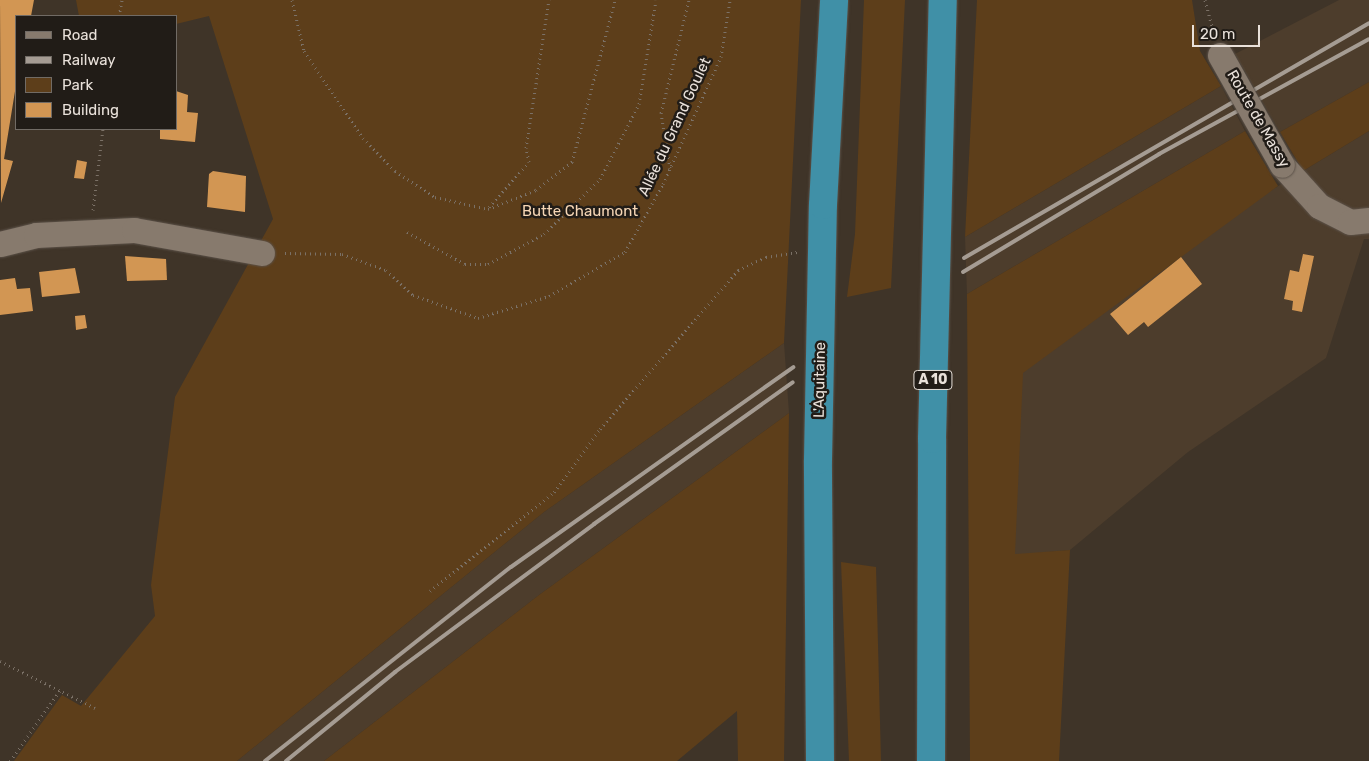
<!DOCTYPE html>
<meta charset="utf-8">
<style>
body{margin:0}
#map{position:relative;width:1369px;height:761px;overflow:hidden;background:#3f3428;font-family:Rubik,sans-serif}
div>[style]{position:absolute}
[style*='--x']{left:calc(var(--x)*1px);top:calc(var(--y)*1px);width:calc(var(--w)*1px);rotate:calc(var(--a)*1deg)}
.built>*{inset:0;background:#4d3d2c}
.green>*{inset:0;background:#5d3e1a}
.building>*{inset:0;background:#d29653}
.path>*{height:3px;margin-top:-1.5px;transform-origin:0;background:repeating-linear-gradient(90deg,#7b7167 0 1px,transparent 0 5px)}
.roads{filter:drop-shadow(0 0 1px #5c5249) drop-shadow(0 0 1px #5c5249)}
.minor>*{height:25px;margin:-12.5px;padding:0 12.5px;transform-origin:12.5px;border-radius:12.5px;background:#877a6d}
.highway>*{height:28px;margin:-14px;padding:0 14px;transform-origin:14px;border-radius:14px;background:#4090a7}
.rail>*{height:4px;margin:-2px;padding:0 2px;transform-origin:2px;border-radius:2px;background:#a59c93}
.bridges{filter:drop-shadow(0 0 1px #5c5249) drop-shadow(0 0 1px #5c5249)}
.minor-bridge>*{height:25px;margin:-12.5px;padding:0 12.5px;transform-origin:12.5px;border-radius:12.5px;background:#877a6d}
span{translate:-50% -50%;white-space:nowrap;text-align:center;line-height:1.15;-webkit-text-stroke:5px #211c17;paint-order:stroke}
.shield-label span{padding:1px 4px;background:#211c17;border:1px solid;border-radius:4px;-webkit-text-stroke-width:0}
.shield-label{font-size:14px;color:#e9e1da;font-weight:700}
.street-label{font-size:15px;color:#e9e1da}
.park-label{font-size:15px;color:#f6d6b5}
.legend{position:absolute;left:15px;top:15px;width:162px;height:115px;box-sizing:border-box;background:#211c17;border:1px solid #716b65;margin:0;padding:6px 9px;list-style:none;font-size:15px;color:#e9e1da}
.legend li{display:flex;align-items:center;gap:10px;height:25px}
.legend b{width:25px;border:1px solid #716b65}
.scale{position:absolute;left:1192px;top:25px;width:68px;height:22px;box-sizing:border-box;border:2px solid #e9e1da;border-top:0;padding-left:6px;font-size:15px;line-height:18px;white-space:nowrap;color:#e9e1da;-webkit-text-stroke:4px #211c17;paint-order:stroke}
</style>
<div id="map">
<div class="built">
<i style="clip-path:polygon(1339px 0,1369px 0,1369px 82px,1280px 132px,1235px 54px)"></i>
<i style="clip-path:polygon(1221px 86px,1245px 131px,967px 294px,965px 237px)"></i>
<i style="clip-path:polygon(1369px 131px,1369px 239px,1364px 239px,1326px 358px,1188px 452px,1070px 550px,1015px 555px,1015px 378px,1265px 194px)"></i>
<i style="clip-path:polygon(784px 343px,789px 413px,539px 595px,324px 761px,237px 761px,544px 512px)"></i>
</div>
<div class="green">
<i style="clip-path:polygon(76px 0,801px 0,784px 343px,544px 512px,237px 761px,14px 761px,62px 695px,81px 706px,155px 616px,151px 585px,175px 397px,273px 219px,209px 16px,176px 24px,176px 16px,79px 16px)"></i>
<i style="clip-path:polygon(864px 0,905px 0,891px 288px,847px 297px,855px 234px)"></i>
<i style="clip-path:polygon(977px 0,1192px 0,1200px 51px,1221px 86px,965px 237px)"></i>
<i style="clip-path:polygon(1369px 82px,1369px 131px,1303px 171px,1280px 132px)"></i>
<i style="clip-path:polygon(1245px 131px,1278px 186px,1023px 373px,1015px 554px,1070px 550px,1059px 761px,970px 761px,967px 294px)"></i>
<i style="clip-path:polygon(789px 413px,784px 761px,738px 761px,737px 711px,677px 761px,324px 761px,539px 595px)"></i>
<i style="clip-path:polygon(841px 562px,876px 567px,881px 761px,849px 761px)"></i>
</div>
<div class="building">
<i style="clip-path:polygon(0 0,34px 0,31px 16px,16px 16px,16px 85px,4px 159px,13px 161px,1px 203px)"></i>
<i style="clip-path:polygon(176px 91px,188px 95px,187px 112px,198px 113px,195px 142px,160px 139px,160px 129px,176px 129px)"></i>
<i style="clip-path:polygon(77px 160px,87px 162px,84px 179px,74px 178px)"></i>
<i style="clip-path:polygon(213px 171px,246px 176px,245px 212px,207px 207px,209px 174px)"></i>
<i style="clip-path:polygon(1303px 254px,1314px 256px,1302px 312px,1292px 310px,1293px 301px,1284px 299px,1290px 270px,1299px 272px)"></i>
<i style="clip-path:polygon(125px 256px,166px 259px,167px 280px,127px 281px)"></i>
<i style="clip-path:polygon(1181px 257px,1202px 284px,1148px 327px,1144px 322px,1128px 335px,1110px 314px)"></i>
<i style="clip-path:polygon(75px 268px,80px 293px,42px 297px,39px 272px)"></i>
<i style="clip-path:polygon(15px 278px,17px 289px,30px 288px,33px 311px,0 315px,0 280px)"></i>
<i style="clip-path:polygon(85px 315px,87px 328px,76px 330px,75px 316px)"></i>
</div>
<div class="path">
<i style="--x:292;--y:0;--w:52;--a:76.8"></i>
<i style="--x:304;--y:51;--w:105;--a:55.9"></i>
<i style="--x:363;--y:138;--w:46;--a:45.9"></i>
<i style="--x:395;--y:171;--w:48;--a:33"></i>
<i style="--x:435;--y:197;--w:54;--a:12.8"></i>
<i style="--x:488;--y:209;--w:52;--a:-21.6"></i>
<i style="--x:536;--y:190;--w:46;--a:-37.9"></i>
<i style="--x:572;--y:162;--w:168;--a:-75.1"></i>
<i style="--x:1205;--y:0;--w:34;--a:75"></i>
<i style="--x:119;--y:16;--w:16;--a:-79"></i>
<i style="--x:670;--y:168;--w:56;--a:-99.3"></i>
<i style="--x:661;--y:113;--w:116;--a:-76.1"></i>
<i style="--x:489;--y:207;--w:60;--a:-48.4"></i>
<i style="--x:529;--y:162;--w:14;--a:-102"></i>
<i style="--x:526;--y:148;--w:150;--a:-81.2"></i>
<i style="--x:93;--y:210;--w:82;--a:-83"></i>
<i style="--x:407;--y:232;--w:66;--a:28.9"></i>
<i style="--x:465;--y:264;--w:23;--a:0"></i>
<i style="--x:488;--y:264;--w:64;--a:-28.2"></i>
<i style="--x:544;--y:234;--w:78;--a:-44.5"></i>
<i style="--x:600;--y:179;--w:85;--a:-62.5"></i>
<i style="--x:639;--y:104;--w:105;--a:-80.7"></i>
<i style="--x:285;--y:253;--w:57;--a:1"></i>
<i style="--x:342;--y:254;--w:47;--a:20"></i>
<i style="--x:386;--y:270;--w:37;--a:43"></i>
<i style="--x:413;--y:295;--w:69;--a:19.5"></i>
<i style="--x:478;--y:318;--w:74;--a:-17.2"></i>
<i style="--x:549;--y:296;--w:88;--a:-30.1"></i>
<i style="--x:625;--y:252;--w:78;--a:-60.8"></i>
<i style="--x:663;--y:184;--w:140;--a:-65.5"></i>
<i style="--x:721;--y:57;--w:58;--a:-81"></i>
<i style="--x:430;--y:591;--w:159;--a:-38.6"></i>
<i style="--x:554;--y:492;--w:78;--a:-53.9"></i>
<i style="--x:600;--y:429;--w:211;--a:-49"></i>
<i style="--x:738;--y:270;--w:31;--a:-25"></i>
<i style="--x:766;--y:257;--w:33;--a:-9"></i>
<i style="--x:0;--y:661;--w:106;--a:26.3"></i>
<i style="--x:10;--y:761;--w:88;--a:-54.7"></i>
</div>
<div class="roads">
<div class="minor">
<i style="--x:1282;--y:165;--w:55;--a:47.9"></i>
<i style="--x:1319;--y:206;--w:35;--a:27"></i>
<i style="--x:1350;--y:222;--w:19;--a:-6"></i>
<i style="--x:0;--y:244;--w:37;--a:-14"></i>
<i style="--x:36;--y:235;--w:98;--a:-2.9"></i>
<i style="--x:134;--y:230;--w:130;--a:10.2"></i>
</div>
<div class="highway">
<i style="--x:820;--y:761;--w:301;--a:-90.4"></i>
<i style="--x:818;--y:460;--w:255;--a:-88.9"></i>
<i style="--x:823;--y:205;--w:205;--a:-86.9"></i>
<i style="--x:931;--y:761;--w:322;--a:-89.8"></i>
<i style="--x:932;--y:439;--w:439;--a:-88.6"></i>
</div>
</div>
<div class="rail">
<i style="--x:964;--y:258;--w:468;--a:-30.1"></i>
<i style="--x:963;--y:272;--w:229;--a:-31"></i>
<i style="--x:1159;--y:154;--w:239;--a:-28.7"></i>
<i style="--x:265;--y:761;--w:313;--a:-38.3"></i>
<i style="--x:511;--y:567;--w:346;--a:-35.3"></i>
<i style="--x:286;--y:761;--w:141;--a:-39.2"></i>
<i style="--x:395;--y:672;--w:248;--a:-36.6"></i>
<i style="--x:594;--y:524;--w:244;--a:-35.5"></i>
</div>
<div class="bridges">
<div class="minor-bridge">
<i style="--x:1220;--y:55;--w:126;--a:60.6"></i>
</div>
</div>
<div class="shield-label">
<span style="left:933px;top:380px">A 10</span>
</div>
<div class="street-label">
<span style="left:1258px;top:119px;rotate:60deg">Route de Massy</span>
<span style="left:675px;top:127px;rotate:-65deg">Allée du Grand Goulet</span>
<span style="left:820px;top:380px;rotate:-89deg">L'Aquitaine</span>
</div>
<div class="park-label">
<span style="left:580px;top:212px">Butte Chaumont</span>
</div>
<ul class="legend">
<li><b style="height:6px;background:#877a6d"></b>Road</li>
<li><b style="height:6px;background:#a59c93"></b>Railway</li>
<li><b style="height:14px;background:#5d3e1a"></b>Park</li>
<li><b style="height:14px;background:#d29653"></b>Building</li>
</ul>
<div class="scale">20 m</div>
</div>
